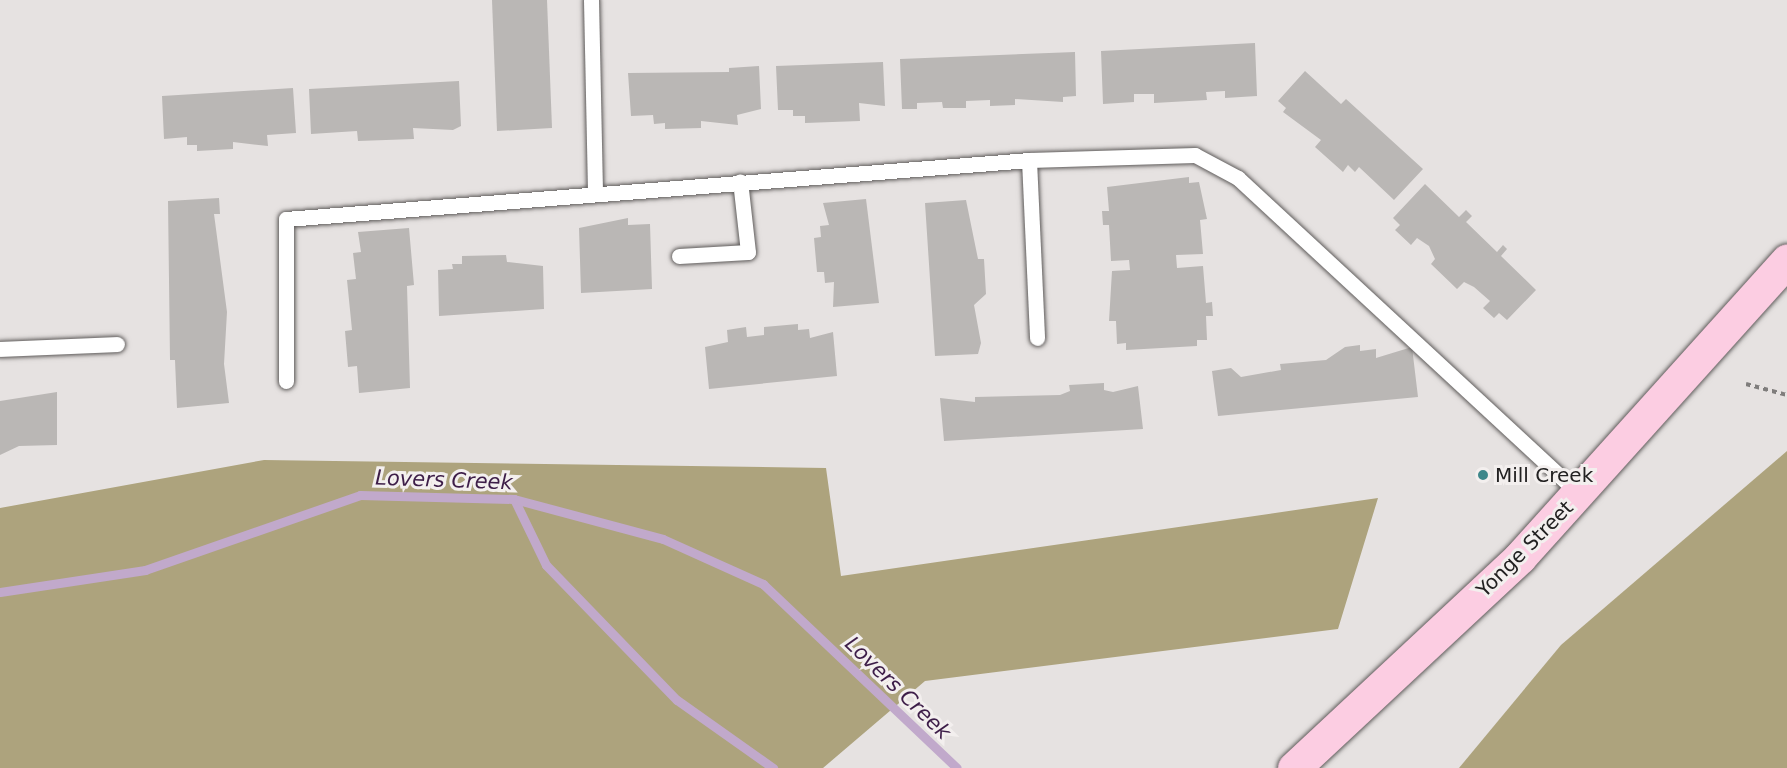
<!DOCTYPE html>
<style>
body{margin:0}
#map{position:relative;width:1787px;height:768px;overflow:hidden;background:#e6e2e1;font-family:"DejaVu Sans",sans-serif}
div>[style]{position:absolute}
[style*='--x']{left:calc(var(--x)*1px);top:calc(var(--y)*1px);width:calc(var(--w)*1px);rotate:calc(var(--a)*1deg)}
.forest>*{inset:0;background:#ada37d}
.stream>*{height:9px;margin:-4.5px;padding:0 4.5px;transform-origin:4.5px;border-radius:4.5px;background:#c1a9cb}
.building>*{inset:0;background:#bab7b5}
.path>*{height:4px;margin-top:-2px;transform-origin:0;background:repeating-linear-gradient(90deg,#7f7d7c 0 4.5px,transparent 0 9px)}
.roads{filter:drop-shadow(0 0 2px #5f5c5b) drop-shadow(0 0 2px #5f5c5b)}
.service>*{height:15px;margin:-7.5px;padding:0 7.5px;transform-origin:7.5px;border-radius:7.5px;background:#fff}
.primary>*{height:33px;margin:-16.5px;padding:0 16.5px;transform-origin:16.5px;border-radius:16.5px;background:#fccde2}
.dots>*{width:16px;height:16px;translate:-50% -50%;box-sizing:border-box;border:3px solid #f3efee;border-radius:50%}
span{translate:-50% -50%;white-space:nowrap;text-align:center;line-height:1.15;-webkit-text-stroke:6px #f3efee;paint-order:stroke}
.poi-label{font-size:20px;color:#222121}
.left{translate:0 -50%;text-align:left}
.street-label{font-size:20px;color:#222121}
.water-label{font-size:21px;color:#3d1d48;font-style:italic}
</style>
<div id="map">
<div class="forest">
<i style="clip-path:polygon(1787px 451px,1787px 768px,1459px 768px,1561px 645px)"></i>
<i style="clip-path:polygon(264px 460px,826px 468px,841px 576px,1378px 498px,1338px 629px,925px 681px,823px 768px,0 768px,0 508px)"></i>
</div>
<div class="stream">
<i style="--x:514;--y:499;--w:73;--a:64.1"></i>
<i style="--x:546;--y:565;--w:188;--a:45.9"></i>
<i style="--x:677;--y:700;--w:118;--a:35.3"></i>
<i style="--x:0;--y:592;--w:147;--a:-8.6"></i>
<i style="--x:145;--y:570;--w:228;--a:-19.2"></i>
<i style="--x:360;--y:495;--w:154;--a:1.5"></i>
<i style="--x:514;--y:499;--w:154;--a:15"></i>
<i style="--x:663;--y:539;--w:110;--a:24.2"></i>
<i style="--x:763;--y:584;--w:267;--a:43.5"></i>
</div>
<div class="building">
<i style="clip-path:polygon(492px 0,547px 0,552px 128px,497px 131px)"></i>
<i style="clip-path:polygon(1255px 43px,1257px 96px,1225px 98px,1225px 91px,1206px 92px,1207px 100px,1154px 103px,1154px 94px,1134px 94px,1134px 102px,1103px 104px,1101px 51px)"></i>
<i style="clip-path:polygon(1075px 52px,1076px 96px,1063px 97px,1063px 102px,1015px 99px,1015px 105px,990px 106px,990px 100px,966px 101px,966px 108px,943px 108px,942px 102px,917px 103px,917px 109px,902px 109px,900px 59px)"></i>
<i style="clip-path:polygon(883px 62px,885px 106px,859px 103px,860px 121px,805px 123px,805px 116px,793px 116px,793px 110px,778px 110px,776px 66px)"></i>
<i style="clip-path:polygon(759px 66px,761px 109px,737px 115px,738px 125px,701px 121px,701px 128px,665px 129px,665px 123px,654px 124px,653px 115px,631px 116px,628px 73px,729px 72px,729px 68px)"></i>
<i style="clip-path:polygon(1305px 71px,1341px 104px,1346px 99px,1423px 169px,1394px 200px,1359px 167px,1355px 172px,1348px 165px,1343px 172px,1315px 147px,1321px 140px,1283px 112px,1286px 108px,1278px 101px)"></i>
<i style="clip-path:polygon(459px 81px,461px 126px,453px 130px,413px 128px,414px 139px,358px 141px,357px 131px,311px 134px,309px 89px)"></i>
<i style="clip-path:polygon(293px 88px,296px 133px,267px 135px,268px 146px,233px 142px,233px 149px,197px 151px,197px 145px,187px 145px,187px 137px,164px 139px,162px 96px)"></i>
<i style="clip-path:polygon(1189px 177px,1189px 183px,1199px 182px,1207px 219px,1200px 220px,1203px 254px,1176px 255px,1177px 268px,1203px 266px,1206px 303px,1212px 302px,1213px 316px,1206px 316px,1207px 340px,1197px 340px,1197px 346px,1126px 350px,1126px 343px,1117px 344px,1116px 321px,1109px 321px,1112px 271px,1130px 270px,1129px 260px,1111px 261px,1109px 225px,1103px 225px,1102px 211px,1109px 211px,1107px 187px)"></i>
<i style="clip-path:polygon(1425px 184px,1459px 217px,1466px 210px,1472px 216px,1466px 222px,1497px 252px,1503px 245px,1507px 249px,1501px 256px,1536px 290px,1507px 320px,1499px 313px,1494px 318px,1483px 308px,1490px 301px,1474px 287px,1464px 282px,1457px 289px,1431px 264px,1435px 259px,1429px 246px,1417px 238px,1411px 245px,1395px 230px,1400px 225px,1393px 218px)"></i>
<i style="clip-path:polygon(219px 198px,220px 214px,214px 214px,227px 312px,224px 364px,229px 403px,177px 408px,175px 360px,170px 360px,168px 201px)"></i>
<i style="clip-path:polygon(866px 199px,879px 303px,833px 307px,834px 282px,825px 283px,824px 272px,817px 272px,814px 238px,821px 237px,820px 226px,829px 225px,823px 203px)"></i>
<i style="clip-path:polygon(966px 200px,978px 259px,984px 259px,986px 294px,974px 305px,981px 343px,978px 354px,935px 356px,925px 203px)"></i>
<i style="clip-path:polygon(628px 218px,628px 225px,650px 224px,652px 289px,581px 293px,579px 228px)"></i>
<i style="clip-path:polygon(409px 228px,414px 285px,407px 286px,410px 388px,359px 393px,357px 366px,348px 367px,345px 331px,352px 330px,347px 280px,356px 279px,353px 253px,361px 252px,358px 232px)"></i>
<i style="clip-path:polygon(506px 255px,507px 262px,543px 266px,544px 309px,439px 316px,438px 270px,453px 269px,452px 264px,462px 264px,462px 256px)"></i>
<i style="clip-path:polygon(798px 324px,798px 330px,809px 329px,810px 338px,833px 332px,837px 376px,709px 389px,705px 347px,728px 342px,727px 330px,746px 327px,747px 337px,764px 335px,764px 327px)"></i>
<i style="clip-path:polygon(1360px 345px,1360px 351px,1376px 349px,1376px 358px,1412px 347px,1418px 397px,1218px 416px,1212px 371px,1231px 368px,1241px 377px,1281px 370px,1280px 364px,1326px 360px,1345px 347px)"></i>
<i style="clip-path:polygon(1104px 383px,1104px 390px,1113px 392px,1138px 386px,1143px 429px,944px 441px,940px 398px,975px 402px,975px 397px,1060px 395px,1070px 391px,1069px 385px)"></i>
<i style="clip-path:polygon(57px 392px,57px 445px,19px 446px,0 455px,0 401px)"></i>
</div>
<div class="path">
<i style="--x:1746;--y:384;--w:42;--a:15"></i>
</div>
<div class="roads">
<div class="service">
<i style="--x:591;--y:0;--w:192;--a:88.8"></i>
<i style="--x:1029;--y:160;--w:178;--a:87.4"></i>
<i style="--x:679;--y:256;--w:69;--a:-3.3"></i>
<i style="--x:748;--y:252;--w:71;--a:-96.4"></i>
<i style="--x:0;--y:349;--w:117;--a:-2.4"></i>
<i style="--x:286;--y:381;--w:162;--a:-90"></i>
<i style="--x:286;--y:219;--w:745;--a:-4.54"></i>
<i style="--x:1029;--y:160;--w:166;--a:-1.7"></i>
<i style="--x:1195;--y:155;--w:49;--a:28.1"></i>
<i style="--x:1238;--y:178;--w:466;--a:42.8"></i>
</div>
<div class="primary">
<i style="--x:1294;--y:768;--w:309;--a:-43"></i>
<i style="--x:1520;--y:557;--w:399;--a:-48"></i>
</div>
</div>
<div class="dots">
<i style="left:1483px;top:475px;background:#3e878a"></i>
</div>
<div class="poi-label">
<span class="left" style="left:1495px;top:475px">Mill Creek</span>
</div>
<div class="street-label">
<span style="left:1525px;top:549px;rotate:-45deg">Yonge Street</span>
</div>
<div class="water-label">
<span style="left:444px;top:480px;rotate:2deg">Lovers Creek</span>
<span style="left:898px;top:688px;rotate:44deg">Lovers Creek</span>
</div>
</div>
